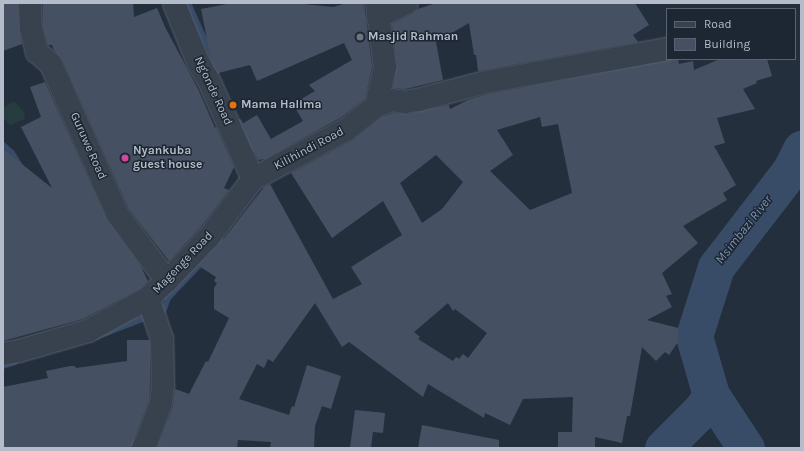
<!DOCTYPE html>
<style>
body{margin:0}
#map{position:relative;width:804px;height:451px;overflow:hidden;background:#242f3e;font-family:Karla,sans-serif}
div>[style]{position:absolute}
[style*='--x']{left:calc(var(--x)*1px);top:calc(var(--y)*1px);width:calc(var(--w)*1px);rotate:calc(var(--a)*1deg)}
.green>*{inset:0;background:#263c3f}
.stream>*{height:6px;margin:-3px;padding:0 3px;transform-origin:3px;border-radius:3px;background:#394c67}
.river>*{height:37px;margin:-18.5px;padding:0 18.5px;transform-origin:18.5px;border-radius:18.5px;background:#394c67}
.building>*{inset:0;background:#455162}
.roads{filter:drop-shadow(0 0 1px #565f6c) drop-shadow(0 0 1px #565f6c)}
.street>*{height:22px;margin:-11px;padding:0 11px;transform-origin:11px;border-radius:11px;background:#38414e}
.dots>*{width:11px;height:11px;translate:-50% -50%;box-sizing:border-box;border:2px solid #1d2633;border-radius:50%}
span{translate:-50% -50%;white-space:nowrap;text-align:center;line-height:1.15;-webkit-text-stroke:3px #1d2633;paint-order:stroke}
.poi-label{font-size:12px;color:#b4bcc9;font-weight:700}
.left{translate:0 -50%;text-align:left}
.street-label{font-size:12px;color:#b4bcc9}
.water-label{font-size:13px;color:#7c92b1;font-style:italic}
.frame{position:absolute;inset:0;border:4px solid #b4bcc9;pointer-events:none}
.legend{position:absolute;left:666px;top:8px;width:130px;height:52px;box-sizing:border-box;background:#1d2633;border:1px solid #59626f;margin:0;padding:5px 7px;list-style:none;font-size:12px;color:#b4bcc9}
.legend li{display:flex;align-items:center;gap:8px;height:20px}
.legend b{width:20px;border:1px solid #59626f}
</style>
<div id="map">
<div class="green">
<i style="clip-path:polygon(15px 102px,24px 112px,25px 119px,10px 125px,3px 117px,3px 108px,10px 103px)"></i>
</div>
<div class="stream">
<i style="--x:188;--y:3;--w:66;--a:65.8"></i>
<i style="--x:215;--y:63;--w:9;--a:77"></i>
<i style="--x:239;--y:122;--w:31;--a:61"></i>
<i style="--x:3;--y:145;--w:12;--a:42"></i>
<i style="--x:12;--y:153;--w:15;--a:58"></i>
<i style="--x:162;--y:315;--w:18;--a:-71"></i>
<i style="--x:168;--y:298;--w:55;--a:-46.5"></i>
<i style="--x:206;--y:258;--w:23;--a:-52"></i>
<i style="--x:96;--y:337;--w:49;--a:-21.4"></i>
<i style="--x:3;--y:366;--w:13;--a:-18"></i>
</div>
<div class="river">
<i style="--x:663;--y:448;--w:55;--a:-45"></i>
<i style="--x:702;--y:409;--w:17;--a:-57"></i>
<i style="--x:746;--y:448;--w:64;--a:-123.4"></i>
<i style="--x:711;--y:395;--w:61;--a:-106.1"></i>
<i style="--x:694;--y:336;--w:72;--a:-72.3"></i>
<i style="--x:716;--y:267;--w:121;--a:-52.4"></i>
<i style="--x:790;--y:171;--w:25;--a:-63"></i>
</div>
<div class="building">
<i style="clip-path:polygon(3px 3px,18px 3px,19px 29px,22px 44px,3px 51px)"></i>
<i style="clip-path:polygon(43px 3px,133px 3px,134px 17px,157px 8px,165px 27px,198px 89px,215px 128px,216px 127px,234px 167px,224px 188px,229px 190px,199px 229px,169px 261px,129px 209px,62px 59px,54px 50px,52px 45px,48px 45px,43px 26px)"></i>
<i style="clip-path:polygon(232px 3px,294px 3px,333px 7px,347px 3px,364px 3px,372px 66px,365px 99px,340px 118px,265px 159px,258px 160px,242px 124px,257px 115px,271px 139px,303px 121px,293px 104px,315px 91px,309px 85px,352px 60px,344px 43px,257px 81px,250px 65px,218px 73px,211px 59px,201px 9px)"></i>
<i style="clip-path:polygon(436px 3px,635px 3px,649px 25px,633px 35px,638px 42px,478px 71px,476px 55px,474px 55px,469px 23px,436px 42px,443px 80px,405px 89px,393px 88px,397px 66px,392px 24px,412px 14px,418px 9px)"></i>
<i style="clip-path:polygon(evenodd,674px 59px,678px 59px,679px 64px,693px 61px,694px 70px,720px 59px,767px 59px,772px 76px,756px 81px,757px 83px,743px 89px,755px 109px,717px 118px,725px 143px,714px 146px,736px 185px,723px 193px,727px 200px,683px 226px,698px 243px,662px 273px,672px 294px,666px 296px,672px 307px,647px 320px,678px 328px,678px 342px,669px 355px,665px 352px,656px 361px,642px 347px,630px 416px,627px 416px,622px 443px,595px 437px,595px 448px,558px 448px,558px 432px,572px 432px,573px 397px,523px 399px,510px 425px,485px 413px,484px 418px,428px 384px,423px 397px,349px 342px,342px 347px,315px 303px,273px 362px,268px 359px,264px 368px,257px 364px,239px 399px,289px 415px,292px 406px,294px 407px,307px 365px,341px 376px,331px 409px,322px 406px,315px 426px,314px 448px,270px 448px,271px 442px,238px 440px,237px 448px,157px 448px,173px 407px,175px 389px,189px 394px,206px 361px,208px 362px,229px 318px,214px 309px,214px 288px,217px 283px,214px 281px,216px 277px,199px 266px,219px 245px,264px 187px,270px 184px,333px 299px,362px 284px,351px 267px,402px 235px,383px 201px,332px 238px,291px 173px,353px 140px,382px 117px,393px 113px,407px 114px,449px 105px,450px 109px,468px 100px,489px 94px,674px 59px,540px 117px,542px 127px,558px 124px,572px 193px,530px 210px,490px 171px,513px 155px,497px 130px,540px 117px,674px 59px,436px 155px,463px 182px,442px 209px,422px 223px,400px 183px,436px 155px,674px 59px,448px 303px,453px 311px,455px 309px,487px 333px,468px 358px,463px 354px,459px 359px,456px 357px,453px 361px,418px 339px,420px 337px,414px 332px,448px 303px)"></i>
<i style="clip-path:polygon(45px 82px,107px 220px,140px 265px,148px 281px,141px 288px,83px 319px,3px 341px,3px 149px,52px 188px,21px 127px,41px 117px,30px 87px)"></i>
<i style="clip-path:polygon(127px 340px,149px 340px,150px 341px,150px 383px,149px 400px,131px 448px,3px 448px,3px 387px,48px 378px,46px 371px,70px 366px,75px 366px,76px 368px,127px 361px)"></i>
<i style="clip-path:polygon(355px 410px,385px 413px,383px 433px,373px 432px,371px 448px,350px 448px)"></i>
<i style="clip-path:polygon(422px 425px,499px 440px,499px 448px,418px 448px)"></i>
</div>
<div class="roads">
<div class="street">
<i style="--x:30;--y:3;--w:25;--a:88"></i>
<i style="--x:31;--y:28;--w:25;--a:76"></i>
<i style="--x:37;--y:52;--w:18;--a:41"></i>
<i style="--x:51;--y:64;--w:165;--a:66.1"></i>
<i style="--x:118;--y:215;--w:82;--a:53.4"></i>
<i style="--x:174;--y:3;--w:64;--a:67.9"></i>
<i style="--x:198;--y:62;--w:24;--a:60"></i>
<i style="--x:210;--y:83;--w:105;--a:65.9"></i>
<i style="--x:378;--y:17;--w:32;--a:-26"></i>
<i style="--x:376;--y:106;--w:16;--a:-22"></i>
<i style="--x:391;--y:100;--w:14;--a:8"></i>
<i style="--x:405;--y:102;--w:13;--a:-9"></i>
<i style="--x:418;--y:100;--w:70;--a:-14.8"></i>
<i style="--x:486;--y:82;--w:184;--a:-10.3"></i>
<i style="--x:253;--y:179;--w:106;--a:-28"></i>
<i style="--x:347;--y:129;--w:37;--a:-38"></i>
<i style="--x:376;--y:106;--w:40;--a:-77"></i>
<i style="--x:385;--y:67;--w:64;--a:-97.1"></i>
<i style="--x:3;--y:354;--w:16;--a:-11"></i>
<i style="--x:19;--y:351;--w:72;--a:-16.2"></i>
<i style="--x:88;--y:331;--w:68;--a:-28.8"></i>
<i style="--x:148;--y:298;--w:25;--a:-42"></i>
<i style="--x:167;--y:281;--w:61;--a:-46.3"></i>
<i style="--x:209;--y:237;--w:73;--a:-52.8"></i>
<i style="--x:143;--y:448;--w:8;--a:-60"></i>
<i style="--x:147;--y:441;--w:40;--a:-69.8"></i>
<i style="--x:161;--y:403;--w:19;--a:-84"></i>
<i style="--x:163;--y:384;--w:45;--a:-91.3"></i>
<i style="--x:162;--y:339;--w:43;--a:-108.9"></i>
</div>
</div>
<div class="dots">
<i style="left:360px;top:37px;background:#6b7280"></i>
<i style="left:233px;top:105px;background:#e8710a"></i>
<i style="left:125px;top:158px;background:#d1479c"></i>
</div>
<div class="poi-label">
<span class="left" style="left:368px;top:37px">Masjid Rahman</span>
<span class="left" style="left:241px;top:105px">Mama Halima</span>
<span class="left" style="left:133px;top:158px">Nyankuba<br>guest house</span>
</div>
<div class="street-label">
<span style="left:213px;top:91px;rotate:65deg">Ng'onde Road</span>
<span style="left:88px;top:146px;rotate:66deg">Guruwe Road</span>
<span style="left:309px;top:149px;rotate:-28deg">Kilihindi Road</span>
<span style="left:183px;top:263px;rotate:-46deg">Magenge Road</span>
</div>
<div class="water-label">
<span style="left:744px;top:230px;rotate:-52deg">Msimbazi River</span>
</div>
<div class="frame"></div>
<ul class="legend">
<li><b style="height:5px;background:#38414e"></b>Road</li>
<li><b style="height:11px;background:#455162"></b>Building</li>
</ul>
</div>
